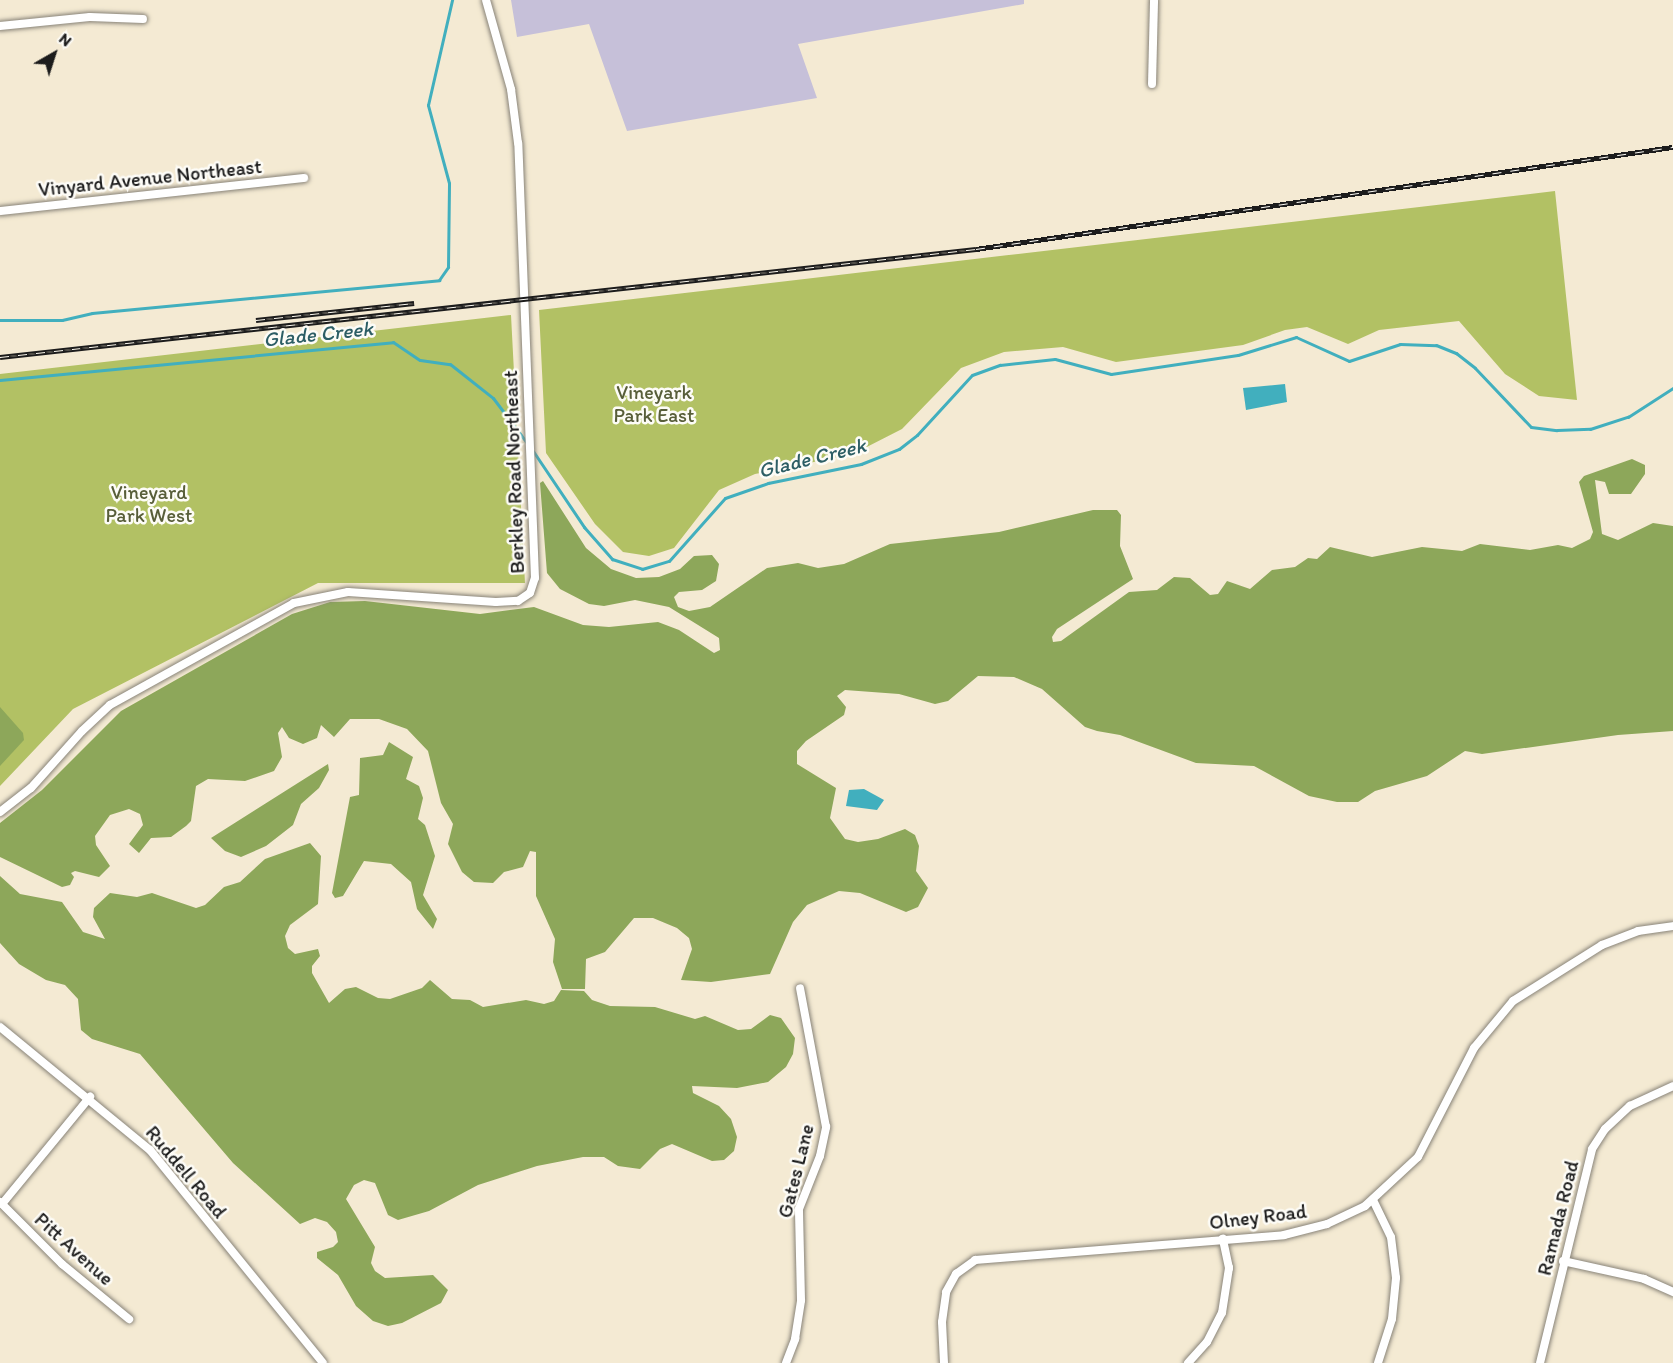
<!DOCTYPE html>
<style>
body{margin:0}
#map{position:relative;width:1673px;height:1363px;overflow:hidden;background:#f4ead3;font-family:Itim,sans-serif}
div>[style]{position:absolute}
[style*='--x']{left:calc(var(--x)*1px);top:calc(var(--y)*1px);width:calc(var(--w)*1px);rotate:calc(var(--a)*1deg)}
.industrial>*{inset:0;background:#c6c0d9}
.green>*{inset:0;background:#b2c164}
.forest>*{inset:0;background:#8da75a}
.water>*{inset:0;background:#41afbe}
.stream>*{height:3px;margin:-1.5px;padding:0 1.5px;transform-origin:1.5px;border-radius:1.5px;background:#41afbe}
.roads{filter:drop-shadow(0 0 2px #888378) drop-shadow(0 0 2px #888378)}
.minor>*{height:8px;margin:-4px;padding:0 4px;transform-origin:4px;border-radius:4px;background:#fff}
.rail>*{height:5px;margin-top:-2.5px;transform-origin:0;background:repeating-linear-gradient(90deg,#fdfcf7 0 9px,#1c1c1c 0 18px);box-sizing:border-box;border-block:2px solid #1c1c1c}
span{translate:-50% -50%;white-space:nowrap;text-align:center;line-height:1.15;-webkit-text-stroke:5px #fdfcf7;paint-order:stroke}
.street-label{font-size:20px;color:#1c1c1c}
.park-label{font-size:20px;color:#585e39}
.water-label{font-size:21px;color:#2d5e65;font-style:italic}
.north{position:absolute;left:24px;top:24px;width:60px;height:60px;-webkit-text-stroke:4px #fdfcf7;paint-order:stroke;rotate:39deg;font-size:16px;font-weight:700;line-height:24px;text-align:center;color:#1c1c1c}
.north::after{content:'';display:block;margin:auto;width:21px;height:27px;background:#1c1c1c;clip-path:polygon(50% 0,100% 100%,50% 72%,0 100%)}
</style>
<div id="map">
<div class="industrial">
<i style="clip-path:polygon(511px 0,1024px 0,1024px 4px,798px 44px,817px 98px,627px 131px,589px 24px,517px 37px)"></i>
</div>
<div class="green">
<i style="clip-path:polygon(1555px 191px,1577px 400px,1539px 396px,1505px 374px,1459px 321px,1379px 330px,1348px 344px,1307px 327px,1285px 330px,1243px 345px,1116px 362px,1063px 347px,1004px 352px,961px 368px,902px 429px,853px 454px,755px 474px,719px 490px,674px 548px,649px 556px,623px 552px,595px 524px,546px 453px,539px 310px)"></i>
<i style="clip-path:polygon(511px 315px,525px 583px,318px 583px,73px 709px,0 786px,0 374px)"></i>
</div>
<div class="forest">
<i style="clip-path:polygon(1632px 459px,1645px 465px,1645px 474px,1631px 494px,1609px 494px,1605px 482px,1595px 480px,1602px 534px,1618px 540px,1653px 523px,1673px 526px,1673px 731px,1618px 735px,1482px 754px,1465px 751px,1427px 776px,1375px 791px,1358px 802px,1337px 802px,1309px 796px,1254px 766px,1196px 763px,1120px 735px,1097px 731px,1085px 727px,1042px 689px,1014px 677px,978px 676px,948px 701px,935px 704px,899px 694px,845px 690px,837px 696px,846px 707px,844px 715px,806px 741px,797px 751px,797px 764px,836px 788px,830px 818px,845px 839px,858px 842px,878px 839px,905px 829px,915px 835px,919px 846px,916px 871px,928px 888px,918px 907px,906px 912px,860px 893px,839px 891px,807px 905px,793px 922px,770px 974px,711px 982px,681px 980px,692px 949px,689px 938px,677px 928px,653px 918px,634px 918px,605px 952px,586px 959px,585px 989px,562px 989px,553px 962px,555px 939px,536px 896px,536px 852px,530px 851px,523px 867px,504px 872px,493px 883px,474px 882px,462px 872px,448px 844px,453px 824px,441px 803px,428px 751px,407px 729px,379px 719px,350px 719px,334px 737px,321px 725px,317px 738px,303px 744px,289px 738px,282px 727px,278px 733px,282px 757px,274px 771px,245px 781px,208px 779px,196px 786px,191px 821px,186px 826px,171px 837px,151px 838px,139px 853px,129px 844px,143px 825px,140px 814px,129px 809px,110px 815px,95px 836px,96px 845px,110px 866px,99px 877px,75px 871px,71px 873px,74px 877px,70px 885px,62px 887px,0 857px,0 823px,42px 790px,121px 711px,292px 614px,330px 602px,365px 601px,480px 614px,534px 607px,583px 625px,609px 627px,658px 622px,679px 630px,714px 653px,720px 650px,719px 638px,669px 607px,635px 600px,604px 606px,589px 604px,560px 589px,547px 573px,540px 483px,543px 481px,586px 548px,611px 569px,636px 578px,659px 577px,680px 569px,694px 556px,712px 555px,719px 564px,716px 581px,702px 590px,679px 592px,674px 597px,678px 607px,689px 611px,710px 607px,767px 568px,798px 563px,818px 568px,844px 564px,890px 544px,999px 532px,1093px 510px,1117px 510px,1121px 515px,1120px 546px,1133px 579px,1057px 629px,1052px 637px,1053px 642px,1061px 641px,1129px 592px,1157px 590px,1174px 577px,1190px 578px,1210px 595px,1218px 594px,1227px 581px,1250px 589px,1272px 570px,1295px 567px,1308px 558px,1317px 559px,1330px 547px,1372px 557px,1422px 547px,1462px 551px,1480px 544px,1530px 550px,1558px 545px,1572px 548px,1590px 539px,1593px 532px,1579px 482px,1584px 476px)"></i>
<i style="clip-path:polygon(0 707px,23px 733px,24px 740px,0 766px)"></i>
<i style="clip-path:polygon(389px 742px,413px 757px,406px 779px,419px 786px,423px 798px,418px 819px,425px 825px,435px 856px,423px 895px,437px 919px,433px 929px,417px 909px,411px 882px,391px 864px,364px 861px,343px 896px,335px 898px,332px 893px,350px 797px,359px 795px,360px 758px,383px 755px)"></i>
<i style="clip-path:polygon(328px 764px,329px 770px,319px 788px,301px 804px,293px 825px,266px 846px,241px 857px,225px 851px,211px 838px)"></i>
<i style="clip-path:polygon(310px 843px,321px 856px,318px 904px,290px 925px,285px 936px,288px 948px,295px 954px,318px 949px,320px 956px,312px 966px,312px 973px,329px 1003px,345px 989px,356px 987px,378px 998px,390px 999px,422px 988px,430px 980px,452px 999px,470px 1000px,483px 1007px,526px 1000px,544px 1004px,554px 1001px,561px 990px,584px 991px,592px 1000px,610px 1006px,655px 1007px,695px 1019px,705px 1016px,738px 1030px,751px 1029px,770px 1015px,781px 1018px,795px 1038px,793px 1054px,786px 1067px,768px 1082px,737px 1088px,692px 1086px,693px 1093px,719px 1106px,731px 1119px,737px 1137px,734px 1151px,724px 1160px,712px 1161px,672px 1144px,660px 1149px,640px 1169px,618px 1166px,604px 1157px,583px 1157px,537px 1166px,478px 1185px,429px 1211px,398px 1220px,388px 1215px,375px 1183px,364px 1180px,354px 1185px,346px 1199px,375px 1247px,371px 1263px,375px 1271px,385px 1278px,433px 1275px,448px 1290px,441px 1303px,402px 1323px,388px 1326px,373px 1321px,356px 1306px,338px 1275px,317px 1258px,317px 1252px,333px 1247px,338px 1242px,336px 1232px,327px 1222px,315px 1218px,300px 1224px,233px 1163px,140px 1054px,92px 1039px,81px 1030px,78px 999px,65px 985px,46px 980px,19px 964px,0 943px,0 876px,20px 894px,62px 902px,83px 932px,105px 939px,93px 917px,94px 908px,110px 893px,137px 897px,152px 893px,196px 908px,205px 905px,224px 887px,240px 882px,265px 859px)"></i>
</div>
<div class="water">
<i style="clip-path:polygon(1285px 384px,1287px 402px,1246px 410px,1243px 388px)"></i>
<i style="clip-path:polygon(864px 789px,884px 800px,877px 810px,846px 806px,849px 790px)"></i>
</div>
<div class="stream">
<i style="--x:0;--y:320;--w:62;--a:0"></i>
<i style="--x:62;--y:320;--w:31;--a:-13"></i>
<i style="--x:92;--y:313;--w:349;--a:-5.4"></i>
<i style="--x:439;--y:280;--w:16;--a:-55"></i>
<i style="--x:448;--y:267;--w:84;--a:-89.3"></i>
<i style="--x:449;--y:183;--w:81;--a:-105.1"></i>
<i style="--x:428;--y:105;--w:108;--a:-77.1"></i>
<i style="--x:0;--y:380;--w:395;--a:-5.5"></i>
<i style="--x:393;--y:342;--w:32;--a:34"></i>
<i style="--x:420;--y:360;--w:30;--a:8"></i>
<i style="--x:450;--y:364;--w:55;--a:38.3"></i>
<i style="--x:493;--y:398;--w:56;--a:52.9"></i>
<i style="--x:533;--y:451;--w:92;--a:56.1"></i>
<i style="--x:584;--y:527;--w:43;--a:48.8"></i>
<i style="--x:612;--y:559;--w:32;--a:18"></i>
<i style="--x:642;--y:569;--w:28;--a:-17"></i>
<i style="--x:669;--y:561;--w:84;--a:-48.4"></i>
<i style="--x:725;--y:498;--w:46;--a:-19.2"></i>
<i style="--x:768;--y:483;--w:95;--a:-11.5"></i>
<i style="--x:861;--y:464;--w:41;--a:-21.5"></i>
<i style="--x:899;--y:449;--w:23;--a:-38"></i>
<i style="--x:917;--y:435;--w:81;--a:-47.5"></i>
<i style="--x:972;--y:375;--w:30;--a:-20"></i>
<i style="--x:1000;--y:365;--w:55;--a:-6.2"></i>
<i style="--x:1055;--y:359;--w:58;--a:15"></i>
<i style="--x:1111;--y:374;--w:128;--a:-8.5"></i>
<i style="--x:1238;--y:355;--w:61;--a:-17.2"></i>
<i style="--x:1296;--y:337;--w:58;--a:24.4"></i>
<i style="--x:1349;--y:361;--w:54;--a:-18.4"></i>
<i style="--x:1400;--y:344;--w:36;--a:2"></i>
<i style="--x:1436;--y:345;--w:22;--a:22"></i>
<i style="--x:1456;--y:353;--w:24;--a:38"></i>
<i style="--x:1475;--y:368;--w:81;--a:46.5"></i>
<i style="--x:1531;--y:427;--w:26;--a:7"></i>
<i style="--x:1557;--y:430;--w:33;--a:-2"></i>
<i style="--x:1590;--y:429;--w:40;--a:-18"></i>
<i style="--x:1628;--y:417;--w:54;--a:-32.8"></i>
</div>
<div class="roads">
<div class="minor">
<i style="--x:0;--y:26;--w:90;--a:-5.7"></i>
<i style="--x:90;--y:17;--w:53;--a:2.2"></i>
<i style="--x:1152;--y:84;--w:84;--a:-88.6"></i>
<i style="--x:0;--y:211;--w:306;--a:-6.2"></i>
<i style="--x:0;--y:812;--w:39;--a:-38"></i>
<i style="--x:31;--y:788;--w:76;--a:-48.2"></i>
<i style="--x:82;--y:731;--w:38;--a:-43"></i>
<i style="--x:110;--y:705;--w:210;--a:-29"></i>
<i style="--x:294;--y:603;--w:55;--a:-11.5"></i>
<i style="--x:348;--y:592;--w:148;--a:3.9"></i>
<i style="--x:496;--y:602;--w:22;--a:-3"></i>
<i style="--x:518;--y:601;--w:14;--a:-34"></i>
<i style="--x:530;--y:593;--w:16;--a:-72"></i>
<i style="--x:535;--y:578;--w:435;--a:-92.2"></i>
<i style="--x:518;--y:143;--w:54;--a:-97.4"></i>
<i style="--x:511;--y:89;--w:92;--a:-105.7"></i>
<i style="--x:0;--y:1027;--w:194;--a:39.4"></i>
<i style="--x:150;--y:1150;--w:274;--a:50.9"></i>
<i style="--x:1373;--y:1200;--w:41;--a:64.1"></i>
<i style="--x:1391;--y:1237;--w:41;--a:83"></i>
<i style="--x:1396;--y:1278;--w:41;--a:95.6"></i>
<i style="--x:1392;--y:1319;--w:46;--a:107.7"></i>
<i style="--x:0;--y:1202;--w:88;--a:45"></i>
<i style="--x:62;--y:1264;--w:87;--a:39.4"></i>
<i style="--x:2;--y:1204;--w:139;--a:-50.6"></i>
<i style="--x:1563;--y:1261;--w:83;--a:12.5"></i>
<i style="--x:1644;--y:1279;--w:32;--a:24"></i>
<i style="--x:786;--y:1363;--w:26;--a:-69"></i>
<i style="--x:795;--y:1339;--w:39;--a:-81"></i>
<i style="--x:801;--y:1300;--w:91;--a:-91.3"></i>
<i style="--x:799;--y:1209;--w:57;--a:-68.4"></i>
<i style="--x:820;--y:1156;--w:30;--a:-78"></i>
<i style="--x:826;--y:1127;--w:141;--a:-100.6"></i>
<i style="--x:944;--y:1363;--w:41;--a:-92.8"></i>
<i style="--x:942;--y:1322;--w:30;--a:-82"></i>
<i style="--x:946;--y:1292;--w:21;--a:-61"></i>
<i style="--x:956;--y:1274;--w:24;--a:-36"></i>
<i style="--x:975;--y:1260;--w:310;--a:-4.6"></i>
<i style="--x:1284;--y:1235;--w:44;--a:-14.3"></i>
<i style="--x:1327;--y:1224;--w:42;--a:-25.3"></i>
<i style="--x:1365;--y:1206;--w:72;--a:-42.8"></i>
<i style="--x:1418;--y:1157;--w:123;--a:-62.8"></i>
<i style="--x:1474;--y:1048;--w:61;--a:-50.3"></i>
<i style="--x:1513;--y:1001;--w:105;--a:-32.2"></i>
<i style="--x:1602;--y:945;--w:39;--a:-21"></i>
<i style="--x:1638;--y:931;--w:35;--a:-8"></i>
<i style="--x:1188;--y:1363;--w:28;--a:-48"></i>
<i style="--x:1207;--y:1342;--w:33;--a:-63"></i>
<i style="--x:1222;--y:1313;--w:46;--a:-81.2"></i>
<i style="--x:1229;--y:1268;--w:30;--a:-102"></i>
<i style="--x:1540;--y:1363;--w:220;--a:-76.3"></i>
<i style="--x:1592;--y:1149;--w:24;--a:-57"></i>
<i style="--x:1605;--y:1129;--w:34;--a:-43"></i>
<i style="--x:1630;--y:1106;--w:47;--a:-24.9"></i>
</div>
</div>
<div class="rail">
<i style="--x:256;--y:320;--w:159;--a:-6.1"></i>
<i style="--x:0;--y:357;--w:982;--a:-6.31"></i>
<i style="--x:976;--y:249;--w:704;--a:-8.33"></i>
</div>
<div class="street-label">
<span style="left:150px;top:178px;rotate:-6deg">Vinyard Avenue Northeast</span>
<span style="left:514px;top:472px;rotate:-92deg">Berkley Road Northeast</span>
<span style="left:796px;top:1171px;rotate:-76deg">Gates Lane</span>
<span style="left:186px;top:1172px;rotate:50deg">Ruddell Road</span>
<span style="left:1258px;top:1217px;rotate:-7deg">Olney Road</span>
<span style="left:1558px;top:1218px;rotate:-76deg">Ramada Road</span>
<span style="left:74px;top:1249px;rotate:42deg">Pitt Avenue</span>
</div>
<div class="park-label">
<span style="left:654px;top:404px">Vineyark<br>Park East</span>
<span style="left:149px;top:504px">Vineyard<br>Park West</span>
</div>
<div class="water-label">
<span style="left:318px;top:334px;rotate:-6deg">Glade Creek</span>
<span style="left:812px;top:458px;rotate:-14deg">Glade Creek</span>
</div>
<div class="north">N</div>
</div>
